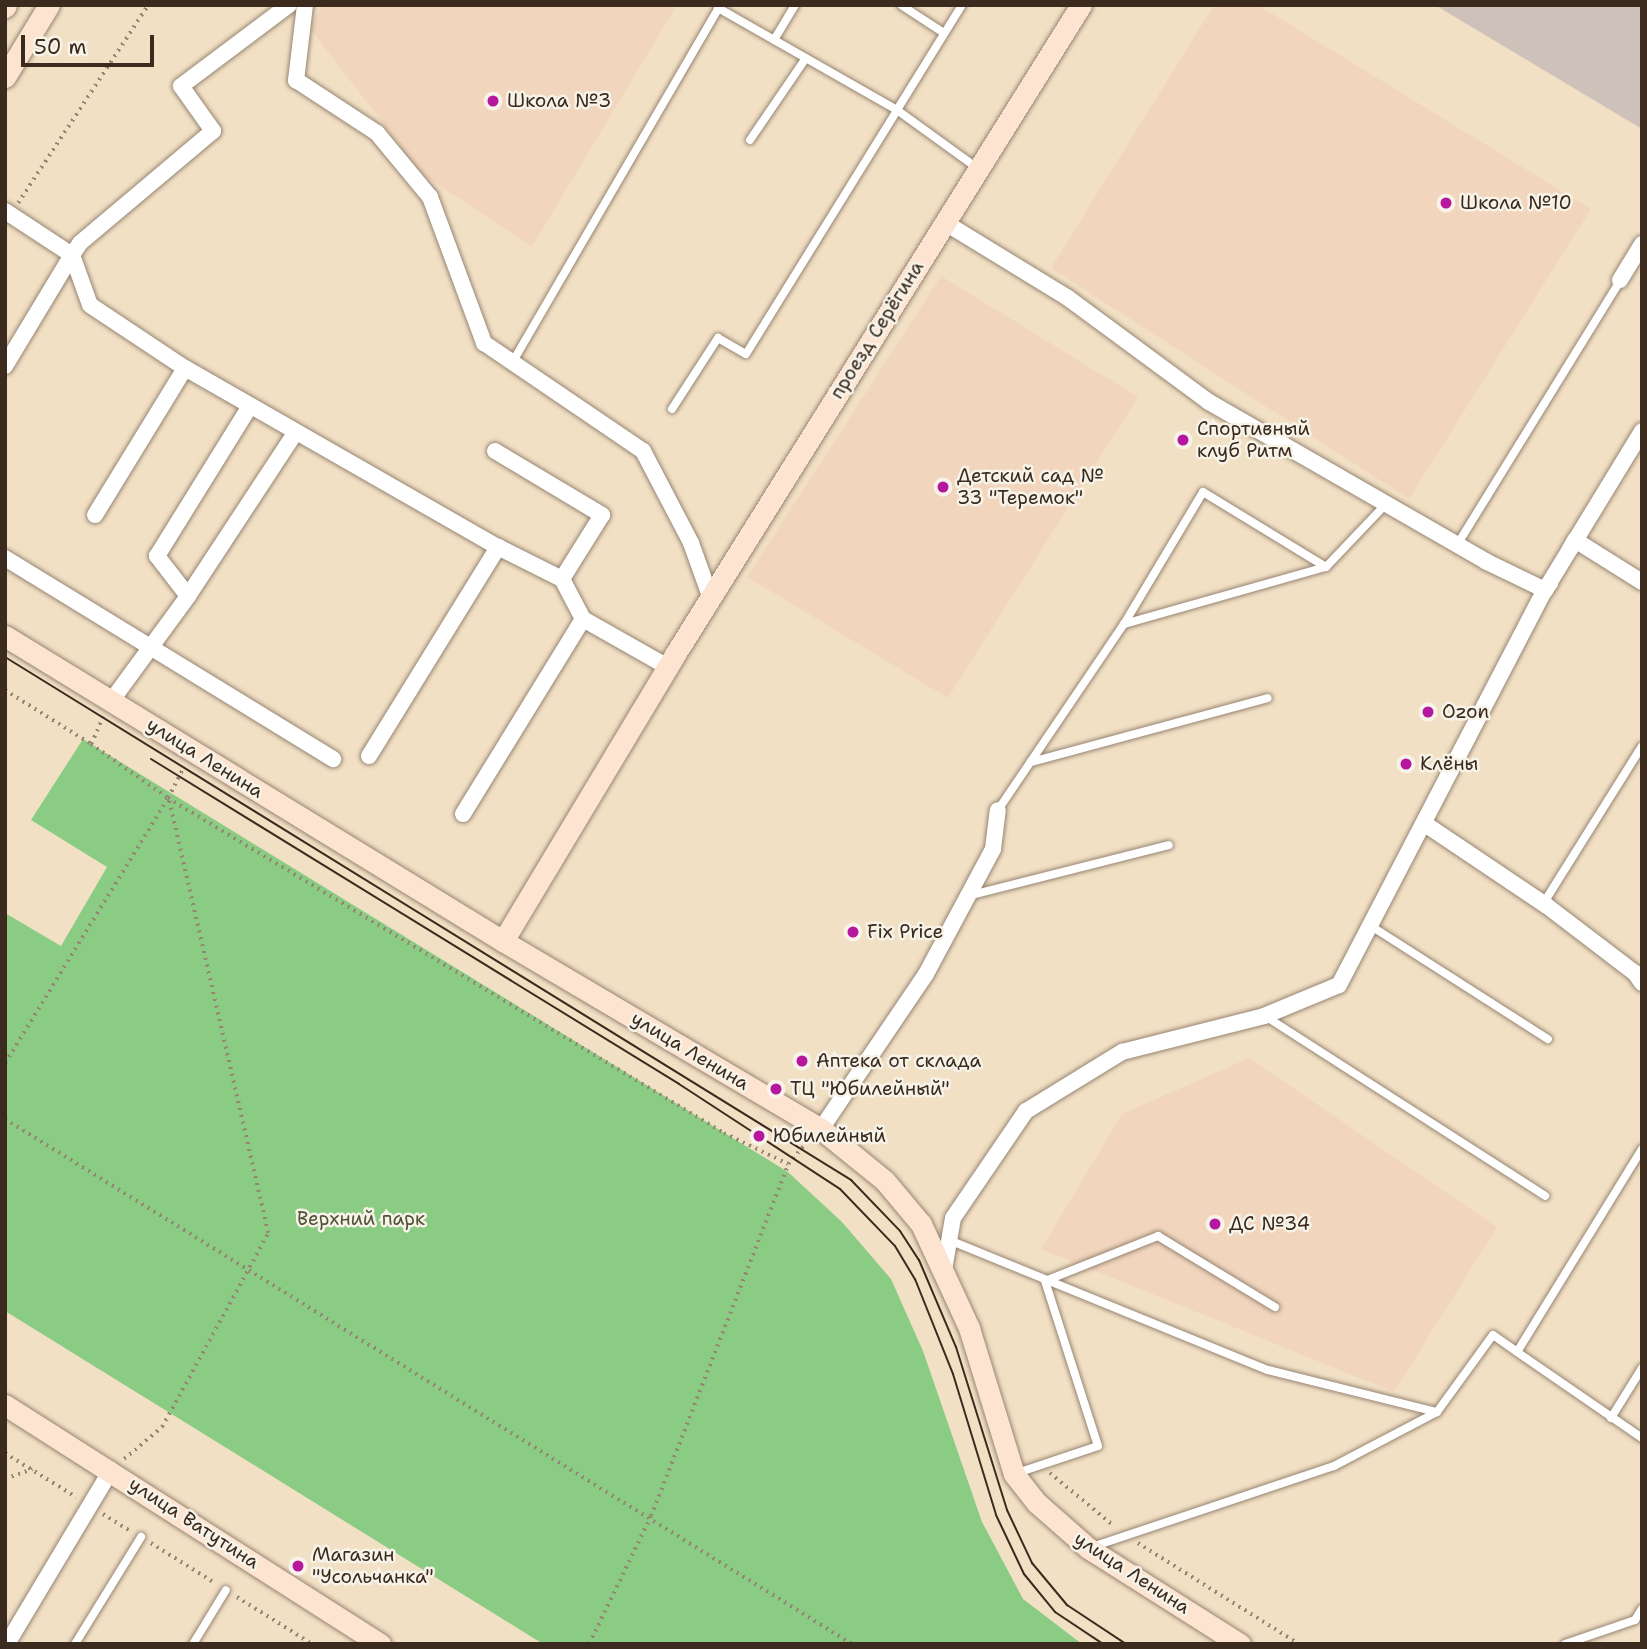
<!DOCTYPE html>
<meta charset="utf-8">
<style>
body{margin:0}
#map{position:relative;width:1647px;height:1649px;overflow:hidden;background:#f2e0c5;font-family:"Shantell Sans",sans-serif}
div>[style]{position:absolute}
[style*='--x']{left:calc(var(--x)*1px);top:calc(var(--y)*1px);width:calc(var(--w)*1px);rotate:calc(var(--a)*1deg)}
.built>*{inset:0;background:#f1d5bd}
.industrial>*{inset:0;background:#cec1ba}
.green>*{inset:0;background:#8acc84}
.path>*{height:3.5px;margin-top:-1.75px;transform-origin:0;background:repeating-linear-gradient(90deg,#968572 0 2px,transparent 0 7px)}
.roads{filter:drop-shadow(0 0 2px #968572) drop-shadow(0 0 2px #968572)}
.lane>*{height:8px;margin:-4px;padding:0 4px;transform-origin:4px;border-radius:4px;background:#fff}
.street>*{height:16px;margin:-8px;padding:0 8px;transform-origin:8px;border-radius:8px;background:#fff}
.secondary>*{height:21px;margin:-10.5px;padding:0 10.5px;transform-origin:10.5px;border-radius:10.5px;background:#fde4d1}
.tram>*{height:2px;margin:-1px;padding:0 1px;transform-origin:1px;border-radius:1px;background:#3b2a1e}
.dots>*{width:19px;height:19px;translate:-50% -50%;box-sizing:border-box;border:4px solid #f7f3e8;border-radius:50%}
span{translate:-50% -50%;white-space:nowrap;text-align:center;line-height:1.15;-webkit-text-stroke:5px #f7f3e8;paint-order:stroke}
.poi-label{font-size:19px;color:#3b2a1e}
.left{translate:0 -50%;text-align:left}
.street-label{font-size:19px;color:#3b2a1e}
.park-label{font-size:19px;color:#4f5238}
.frame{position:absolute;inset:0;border:7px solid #3b2a1e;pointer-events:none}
.scale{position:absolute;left:21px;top:35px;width:133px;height:32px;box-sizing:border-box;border:4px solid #3b2a1e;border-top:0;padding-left:9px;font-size:21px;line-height:24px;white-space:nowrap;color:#3b2a1e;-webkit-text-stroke:5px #f7f3e8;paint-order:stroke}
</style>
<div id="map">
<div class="built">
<i style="clip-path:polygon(323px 5px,677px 5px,532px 247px,422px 174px,309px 27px)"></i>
<i style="clip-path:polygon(1214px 5px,1258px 5px,1591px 209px,1409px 499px,1051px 268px)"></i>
<i style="clip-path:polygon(941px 276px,1138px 397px,948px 698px,747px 577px)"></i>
<i style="clip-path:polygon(1249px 1058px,1497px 1227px,1394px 1392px,1041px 1249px,1122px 1114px)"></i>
</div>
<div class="industrial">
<i style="clip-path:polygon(1435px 5px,1642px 5px,1642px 129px)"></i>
</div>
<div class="green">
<i style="clip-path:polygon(83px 739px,788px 1172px,842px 1222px,891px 1279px,923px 1351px,982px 1522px,1023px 1599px,1082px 1644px,543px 1644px,5px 1311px,5px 913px,61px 946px,107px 867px,31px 820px)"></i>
</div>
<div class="path">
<i style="--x:18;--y:203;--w:237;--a:-56.7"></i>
<i style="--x:5;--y:690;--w:102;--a:32.1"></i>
<i style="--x:91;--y:744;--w:30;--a:-66"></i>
<i style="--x:91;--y:744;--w:94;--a:35"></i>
<i style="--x:168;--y:798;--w:649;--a:31.07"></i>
<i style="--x:724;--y:1133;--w:71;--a:25.8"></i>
<i style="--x:5;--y:1063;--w:311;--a:-58.4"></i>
<i style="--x:5;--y:1119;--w:997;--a:31.79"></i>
<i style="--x:5;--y:1453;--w:84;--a:31.8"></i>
<i style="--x:124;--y:1459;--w:50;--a:-40.1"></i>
<i style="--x:162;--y:1427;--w:221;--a:-61.3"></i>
<i style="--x:268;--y:1233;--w:446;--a:-102.9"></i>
<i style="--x:168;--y:798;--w:35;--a:-63"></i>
<i style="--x:1050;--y:1473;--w:83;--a:39.6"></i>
<i style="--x:5;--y:1479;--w:29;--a:-20"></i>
<i style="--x:103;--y:1514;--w:34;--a:32"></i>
<i style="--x:151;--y:1543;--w:75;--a:32"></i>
<i style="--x:1138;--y:1543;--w:190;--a:32.1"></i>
<i style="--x:237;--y:1597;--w:89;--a:32.1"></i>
<i style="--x:589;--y:1644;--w:142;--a:-64.2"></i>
<i style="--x:651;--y:1516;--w:378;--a:-68.7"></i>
<i style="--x:788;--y:1164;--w:28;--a:-49"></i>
</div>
<div class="roads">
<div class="lane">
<i style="--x:901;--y:5;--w:51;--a:33.1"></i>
<i style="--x:962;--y:5;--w:123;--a:121.8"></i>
<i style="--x:897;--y:110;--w:99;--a:35.9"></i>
<i style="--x:774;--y:40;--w:41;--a:-59"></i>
<i style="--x:750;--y:140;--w:99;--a:-55.7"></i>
<i style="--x:512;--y:363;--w:414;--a:-59.8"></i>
<i style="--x:672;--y:409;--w:85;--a:-57.1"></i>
<i style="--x:718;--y:338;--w:32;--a:30"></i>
<i style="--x:746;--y:354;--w:287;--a:-58.2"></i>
<i style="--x:897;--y:110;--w:206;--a:-150.3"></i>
<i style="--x:1457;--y:545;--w:312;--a:-58.3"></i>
<i style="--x:1124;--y:624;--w:210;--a:-15.8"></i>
<i style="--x:1031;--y:762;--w:245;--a:-15.1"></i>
<i style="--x:998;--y:810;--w:225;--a:-55.9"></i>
<i style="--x:1124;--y:624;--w:154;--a:-59.1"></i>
<i style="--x:1203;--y:492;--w:144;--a:31.4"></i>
<i style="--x:1326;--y:567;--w:87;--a:-46.4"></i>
<i style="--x:968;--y:896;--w:207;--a:-14.2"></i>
<i style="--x:1543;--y:904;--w:186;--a:-57.9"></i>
<i style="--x:1371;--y:926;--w:210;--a:32.6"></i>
<i style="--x:1265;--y:1016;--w:333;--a:32.7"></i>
<i style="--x:1642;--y:1149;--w:238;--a:121.6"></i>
<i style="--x:1517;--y:1352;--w:152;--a:34.5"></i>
<i style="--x:949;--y:1240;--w:344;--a:22.2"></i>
<i style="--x:1268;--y:1370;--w:174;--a:14"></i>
<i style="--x:1437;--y:1412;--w:95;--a:-54"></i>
<i style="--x:1493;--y:1335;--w:29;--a:35"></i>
<i style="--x:1611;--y:1418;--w:59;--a:-58.2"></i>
<i style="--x:1017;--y:1473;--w:85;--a:-18.4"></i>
<i style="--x:1098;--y:1446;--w:173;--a:-107.8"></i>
<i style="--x:1045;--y:1281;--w:122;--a:-21.7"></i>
<i style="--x:1158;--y:1236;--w:137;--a:31.3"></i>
<i style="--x:1092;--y:1547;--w:255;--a:-18.5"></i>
<i style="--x:1334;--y:1466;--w:116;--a:-27.7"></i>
<i style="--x:75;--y:1644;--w:126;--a:-58.3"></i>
<i style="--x:193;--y:1644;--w:63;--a:-58.6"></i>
<i style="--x:1565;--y:1644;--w:74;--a:-18.9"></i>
<i style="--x:1635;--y:1620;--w:13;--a:-58"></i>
</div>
<div class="street">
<i style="--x:305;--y:5;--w:76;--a:96.8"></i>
<i style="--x:296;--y:80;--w:97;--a:33.2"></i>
<i style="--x:377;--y:133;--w:83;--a:50.4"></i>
<i style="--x:430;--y:197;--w:156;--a:69.7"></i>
<i style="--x:484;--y:343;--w:192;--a:34.2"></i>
<i style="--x:643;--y:451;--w:104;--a:62.4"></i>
<i style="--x:691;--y:543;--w:59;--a:70.3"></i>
<i style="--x:5;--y:211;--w:80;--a:33.3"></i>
<i style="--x:72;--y:255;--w:14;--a:-56"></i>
<i style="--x:80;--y:243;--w:174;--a:-40.1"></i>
<i style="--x:213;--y:131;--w:55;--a:-125.4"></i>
<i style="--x:181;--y:86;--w:135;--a:-36.9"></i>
<i style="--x:944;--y:222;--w:145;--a:31.5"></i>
<i style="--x:1068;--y:298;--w:175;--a:36.4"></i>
<i style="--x:1209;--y:402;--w:319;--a:29.9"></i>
<i style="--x:1485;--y:561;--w:67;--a:25.8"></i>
<i style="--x:1545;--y:590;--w:9;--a:-54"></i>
<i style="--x:72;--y:255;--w:53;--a:70.2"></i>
<i style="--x:90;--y:305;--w:114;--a:33.6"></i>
<i style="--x:185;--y:368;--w:361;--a:29.8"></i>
<i style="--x:498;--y:547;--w:72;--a:26.6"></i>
<i style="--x:1620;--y:280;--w:42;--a:-58.6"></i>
<i style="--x:5;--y:366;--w:130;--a:-58.9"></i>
<i style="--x:495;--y:451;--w:125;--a:30.9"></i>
<i style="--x:602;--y:515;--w:75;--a:122"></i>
<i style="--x:562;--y:579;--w:45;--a:62.3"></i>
<i style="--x:583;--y:619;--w:98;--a:29.5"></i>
<i style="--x:95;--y:515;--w:172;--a:-58.5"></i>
<i style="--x:1570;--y:549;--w:10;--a:-61"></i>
<i style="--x:1575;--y:540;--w:79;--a:32.1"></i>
<i style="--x:5;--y:558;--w:385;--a:31.5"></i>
<i style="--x:188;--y:596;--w:51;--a:-127.8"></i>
<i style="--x:157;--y:556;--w:176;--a:-58.2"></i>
<i style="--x:112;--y:700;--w:129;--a:-53.8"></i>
<i style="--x:188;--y:596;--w:195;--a:-56.7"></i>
<i style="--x:369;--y:756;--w:246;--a:-58.3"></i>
<i style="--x:463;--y:814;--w:229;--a:-58.4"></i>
<i style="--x:1425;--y:824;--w:147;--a:33.9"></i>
<i style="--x:1547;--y:906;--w:111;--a:37.3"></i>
<i style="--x:1635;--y:973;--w:12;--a:55"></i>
<i style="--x:821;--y:1129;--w:187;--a:-55.9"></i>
<i style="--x:926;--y:974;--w:142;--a:-61.8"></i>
<i style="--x:993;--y:849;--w:39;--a:-83"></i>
<i style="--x:944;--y:1270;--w:53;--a:-80.2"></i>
<i style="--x:953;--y:1218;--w:130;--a:-55.7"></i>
<i style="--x:1026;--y:1111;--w:113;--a:-31.6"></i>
<i style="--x:1122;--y:1052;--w:146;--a:-14.2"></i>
<i style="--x:1264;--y:1016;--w:81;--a:-22.5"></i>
<i style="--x:1339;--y:985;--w:445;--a:-62.5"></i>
<i style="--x:1545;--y:590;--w:186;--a:-58.6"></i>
<i style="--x:7;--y:1644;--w:203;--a:-59.1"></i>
</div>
<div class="secondary">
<i style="--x:5;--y:7;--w:2;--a:-63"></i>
<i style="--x:5;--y:77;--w:84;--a:-58.6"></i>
<i style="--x:5;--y:636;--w:584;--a:31.49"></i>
<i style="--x:503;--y:941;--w:369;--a:30.6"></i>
<i style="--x:821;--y:1129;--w:82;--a:39.1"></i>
<i style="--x:885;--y:1181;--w:56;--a:50.1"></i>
<i style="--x:921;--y:1224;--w:115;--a:65.2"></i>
<i style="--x:969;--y:1328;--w:153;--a:72.9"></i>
<i style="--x:1014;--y:1474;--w:37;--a:52"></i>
<i style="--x:1037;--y:1503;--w:68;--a:41.4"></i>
<i style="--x:1088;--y:1548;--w:180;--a:32.3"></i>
<i style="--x:503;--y:941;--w:332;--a:-59"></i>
<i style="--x:674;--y:656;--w:768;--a:-57.99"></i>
<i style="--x:5;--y:1405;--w:445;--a:32.5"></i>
</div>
</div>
<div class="tram">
<i style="--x:5;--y:657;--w:995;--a:31.72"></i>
<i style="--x:851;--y:1180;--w:71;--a:46.1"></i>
<i style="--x:900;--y:1231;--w:35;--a:57"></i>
<i style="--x:919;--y:1260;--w:95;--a:67"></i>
<i style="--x:956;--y:1347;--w:171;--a:72.6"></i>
<i style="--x:1007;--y:1510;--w:59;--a:64.7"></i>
<i style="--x:1032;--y:1563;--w:55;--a:50.2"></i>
<i style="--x:1067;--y:1605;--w:71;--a:33.5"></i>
<i style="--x:151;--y:759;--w:620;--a:31.61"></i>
<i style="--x:679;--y:1084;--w:192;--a:33.1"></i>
<i style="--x:840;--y:1189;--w:79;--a:46"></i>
<i style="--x:895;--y:1246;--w:39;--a:59"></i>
<i style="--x:915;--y:1279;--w:102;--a:68.2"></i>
<i style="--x:953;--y:1374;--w:147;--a:73"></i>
<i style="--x:996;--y:1515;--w:65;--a:64.6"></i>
<i style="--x:1024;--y:1574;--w:49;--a:50.8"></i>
<i style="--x:1055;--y:1612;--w:58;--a:33.7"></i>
</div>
<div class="dots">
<i style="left:493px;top:101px;background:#b5179e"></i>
<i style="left:1446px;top:203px;background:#b5179e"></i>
<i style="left:1183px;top:440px;background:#b5179e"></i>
<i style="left:943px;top:487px;background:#b5179e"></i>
<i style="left:1428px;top:712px;background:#b5179e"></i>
<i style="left:1406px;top:764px;background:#b5179e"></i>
<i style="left:853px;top:932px;background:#b5179e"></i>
<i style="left:802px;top:1061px;background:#b5179e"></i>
<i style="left:776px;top:1089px;background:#b5179e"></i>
<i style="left:759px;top:1136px;background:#b5179e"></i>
<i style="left:1215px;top:1224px;background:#b5179e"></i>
<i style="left:298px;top:1566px;background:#b5179e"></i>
</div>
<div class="poi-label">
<span class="left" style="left:507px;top:101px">Школа №3</span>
<span class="left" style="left:1460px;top:203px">Школа №10</span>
<span class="left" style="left:1197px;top:440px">Спортивный<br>клуб Ритм</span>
<span class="left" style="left:957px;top:487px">Детский сад №<br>33 "Теремок"</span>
<span class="left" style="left:1442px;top:712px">Ozon</span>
<span class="left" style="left:1420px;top:764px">Клёны</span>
<span class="left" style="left:867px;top:932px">Fix Price</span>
<span class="left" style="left:816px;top:1061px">Аптека от склада</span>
<span class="left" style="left:790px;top:1089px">ТЦ "Юбилейный"</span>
<span class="left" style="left:773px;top:1136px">Юбилейный</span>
<span class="left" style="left:1229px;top:1224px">ДС №34</span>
<span class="left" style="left:312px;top:1566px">Магазин<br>"Усольчанка"</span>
</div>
<div class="street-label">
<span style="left:877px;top:330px;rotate:-58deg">проезд Серёгина</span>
<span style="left:205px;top:758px;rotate:32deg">улица Ленина</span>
<span style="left:690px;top:1051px;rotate:31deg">улица Ленина</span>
<span style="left:194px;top:1523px;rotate:33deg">улица Ватутина</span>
<span style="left:1132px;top:1573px;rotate:33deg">улица Ленина</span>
</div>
<div class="park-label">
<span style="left:361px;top:1219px">Верхний парк</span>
</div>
<div class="frame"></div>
<div class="scale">50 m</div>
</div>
